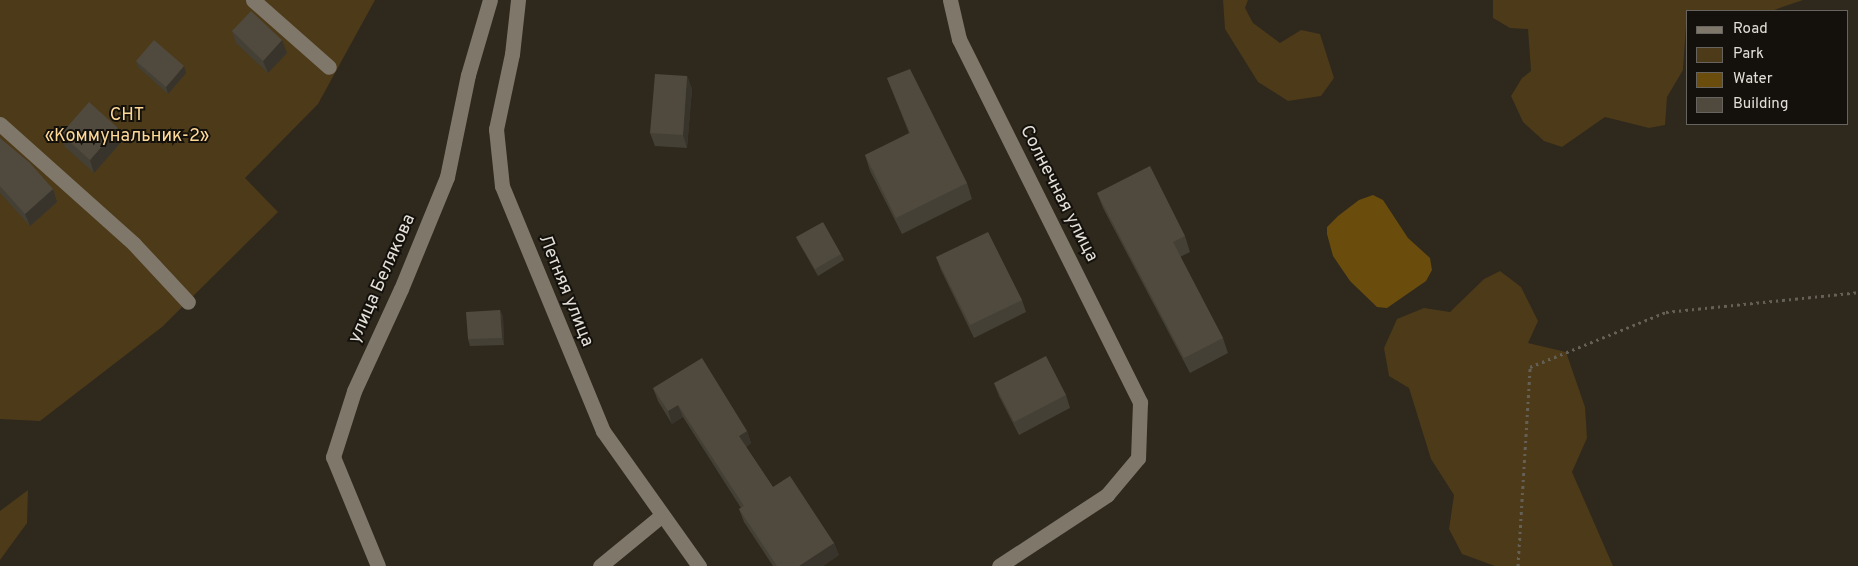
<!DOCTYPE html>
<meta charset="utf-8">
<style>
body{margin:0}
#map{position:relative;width:1858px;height:566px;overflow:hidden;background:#2e281d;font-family:Overpass,sans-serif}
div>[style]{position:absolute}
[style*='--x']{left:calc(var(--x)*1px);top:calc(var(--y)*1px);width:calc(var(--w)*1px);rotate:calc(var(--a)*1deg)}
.green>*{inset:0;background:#4c3a19}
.water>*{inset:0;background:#6a4c0c}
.path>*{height:3px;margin-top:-1.5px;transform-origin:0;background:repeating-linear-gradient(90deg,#656056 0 2.5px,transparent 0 6.5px)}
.lane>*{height:15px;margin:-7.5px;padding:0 7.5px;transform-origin:7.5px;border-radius:7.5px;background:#7f776a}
.street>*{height:15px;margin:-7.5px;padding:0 7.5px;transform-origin:7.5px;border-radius:7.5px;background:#7f776a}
.wall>*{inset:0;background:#454035}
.shaded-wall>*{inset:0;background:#38342b}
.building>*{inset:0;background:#504a3e}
span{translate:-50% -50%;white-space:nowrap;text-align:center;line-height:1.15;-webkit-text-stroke:4px #14110c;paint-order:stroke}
.park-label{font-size:18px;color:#fdd897}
.street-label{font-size:18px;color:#e3dfd8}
.legend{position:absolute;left:1686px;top:10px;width:162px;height:115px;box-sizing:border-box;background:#14110c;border:1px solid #67635e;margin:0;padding:6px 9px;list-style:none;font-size:15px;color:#e3dfd8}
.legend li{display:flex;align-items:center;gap:10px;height:25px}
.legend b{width:25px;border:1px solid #67635e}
</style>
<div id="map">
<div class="green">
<i style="clip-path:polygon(0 0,375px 0,318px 104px,245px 178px,278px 212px,162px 327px,40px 421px,0 419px)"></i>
<i style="clip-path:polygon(1223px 0,1248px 0,1245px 8px,1253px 23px,1280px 43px,1301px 30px,1320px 34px,1334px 78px,1321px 96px,1288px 101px,1258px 82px,1225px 29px)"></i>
<i style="clip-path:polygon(1493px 0,1803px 0,1771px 11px,1687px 11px,1683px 70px,1667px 97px,1665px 125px,1649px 128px,1605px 117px,1562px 147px,1544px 141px,1523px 122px,1511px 96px,1522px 78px,1531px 71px,1528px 29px,1510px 28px,1493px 18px)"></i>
<i style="clip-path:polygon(1500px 271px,1521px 287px,1538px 321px,1528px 343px,1566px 352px,1585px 407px,1587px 438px,1572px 472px,1613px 566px,1495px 566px,1462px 554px,1449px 529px,1454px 495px,1431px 459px,1409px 388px,1389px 376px,1384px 348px,1397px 319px,1424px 308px,1450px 312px,1484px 279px)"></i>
<i style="clip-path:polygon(28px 490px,27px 523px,0 560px,0 511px)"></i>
</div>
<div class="water">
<i style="clip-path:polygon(1373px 195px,1383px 200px,1408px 238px,1430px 258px,1432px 270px,1426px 281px,1387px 308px,1377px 307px,1350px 281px,1333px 256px,1327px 234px,1327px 227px,1338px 216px,1359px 200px)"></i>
</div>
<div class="path">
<i style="--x:1518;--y:566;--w:199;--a:-86.5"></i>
<i style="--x:1530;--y:367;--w:147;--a:-22"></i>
<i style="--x:1666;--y:312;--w:193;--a:-5.9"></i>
</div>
<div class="lane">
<i style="--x:253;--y:0;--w:101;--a:41.4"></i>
<i style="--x:0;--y:124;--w:180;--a:41.8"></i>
<i style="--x:134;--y:244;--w:79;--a:47"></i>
<i style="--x:600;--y:566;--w:80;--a:-39.4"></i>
</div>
<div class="street">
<i style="--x:518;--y:0;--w:54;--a:96.3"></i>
<i style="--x:512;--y:54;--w:77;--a:102"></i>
<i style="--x:496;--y:129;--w:57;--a:84"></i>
<i style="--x:502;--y:186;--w:265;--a:67.6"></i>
<i style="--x:603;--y:431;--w:166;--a:54.6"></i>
<i style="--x:950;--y:0;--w:40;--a:77"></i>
<i style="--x:959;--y:39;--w:406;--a:63.5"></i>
<i style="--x:1140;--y:402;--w:56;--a:92"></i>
<i style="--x:1138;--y:458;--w:48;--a:130"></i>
<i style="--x:1107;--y:495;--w:129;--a:146.7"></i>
<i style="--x:378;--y:566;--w:118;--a:-112.4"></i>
<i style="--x:333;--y:457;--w:69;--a:-72.3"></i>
<i style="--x:354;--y:391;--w:112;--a:-65.3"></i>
<i style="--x:401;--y:289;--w:121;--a:-67.7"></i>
<i style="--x:447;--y:177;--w:104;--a:-78.4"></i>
<i style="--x:468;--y:75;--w:78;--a:-73.7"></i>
</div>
<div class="wall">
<i style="clip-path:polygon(232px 31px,282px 40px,287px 53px,268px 73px,236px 43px)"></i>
<i style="clip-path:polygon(136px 61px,186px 73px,168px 94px,138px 67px)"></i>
<i style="clip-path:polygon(687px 76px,692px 89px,687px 148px,655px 146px,650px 133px)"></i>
<i style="clip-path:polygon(887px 78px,967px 183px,972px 199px,902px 234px,870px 171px,865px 155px,909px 133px)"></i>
<i style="clip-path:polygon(61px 134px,123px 140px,94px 173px,65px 147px)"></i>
<i style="clip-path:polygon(0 138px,53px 189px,57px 202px,30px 226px,0 193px)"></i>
<i style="clip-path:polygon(1097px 193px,1185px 236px,1190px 252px,1180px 257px,1223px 338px,1228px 353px,1190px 373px,1103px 208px)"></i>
<i style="clip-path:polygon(796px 237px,841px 254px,844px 260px,818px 276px,799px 243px)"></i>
<i style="clip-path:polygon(936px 257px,1022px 300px,1026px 312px,974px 338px,941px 270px)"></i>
<i style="clip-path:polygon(500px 310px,503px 317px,504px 345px,470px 346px,468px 339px)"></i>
<i style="clip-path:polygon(994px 383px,1066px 395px,1070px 408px,1019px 435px,999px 396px)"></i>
<i style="clip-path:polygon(653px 388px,747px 431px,751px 443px,746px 447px,773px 487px,834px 543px,839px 555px,823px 566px,773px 566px,744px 522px,739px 509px,741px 508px,683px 417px,672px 424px,658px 401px)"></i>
</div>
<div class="shaded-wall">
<i style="clip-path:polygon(282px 40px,287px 53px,268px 73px,263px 61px)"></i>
<i style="clip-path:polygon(184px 66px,186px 73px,168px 94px,166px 87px)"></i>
<i style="clip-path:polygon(687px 76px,692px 89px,687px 148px,683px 135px)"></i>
<i style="clip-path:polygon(118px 128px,123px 140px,94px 173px,90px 160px)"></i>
<i style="clip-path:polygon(53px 189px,57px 202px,30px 226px,25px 214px)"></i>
<i style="clip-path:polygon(500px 310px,503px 317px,504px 345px,502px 338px)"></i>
<i style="clip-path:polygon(678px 405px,683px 417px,672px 424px,668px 411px)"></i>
<i style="clip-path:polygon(747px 431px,751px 443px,744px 448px,739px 436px)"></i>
<i style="clip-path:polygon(834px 543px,839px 555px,823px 566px,799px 566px)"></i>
</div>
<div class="building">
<i style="clip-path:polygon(251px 11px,282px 40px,263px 61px,232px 31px)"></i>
<i style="clip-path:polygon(154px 40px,184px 66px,166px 87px,136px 61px)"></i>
<i style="clip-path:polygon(910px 69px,967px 183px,896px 218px,865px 155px,910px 133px,887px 78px)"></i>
<i style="clip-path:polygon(655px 74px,687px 76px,683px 135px,650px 133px)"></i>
<i style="clip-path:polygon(89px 102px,118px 128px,90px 160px,61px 134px)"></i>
<i style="clip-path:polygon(0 138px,30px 163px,53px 189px,25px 214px,0 186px)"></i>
<i style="clip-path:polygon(1150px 166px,1185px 236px,1173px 242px,1223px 338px,1184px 358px,1097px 193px)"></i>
<i style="clip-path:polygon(823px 222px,841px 254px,815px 269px,796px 237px)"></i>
<i style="clip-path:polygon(988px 232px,1022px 300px,970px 325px,936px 257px)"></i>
<i style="clip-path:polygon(500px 310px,502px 338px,468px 339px,466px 312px)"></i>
<i style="clip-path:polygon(1046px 356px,1066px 395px,1014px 422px,994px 383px)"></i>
<i style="clip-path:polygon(702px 358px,747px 431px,739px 436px,773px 487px,790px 476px,834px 543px,799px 566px,777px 566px,739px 509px,744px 506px,678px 405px,668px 411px,653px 388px)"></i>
</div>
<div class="park-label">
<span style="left:127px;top:127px">СНТ<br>«Коммунальник-2»</span>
</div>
<div class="street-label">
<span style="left:1058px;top:194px;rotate:63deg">Солнечная улица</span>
<span style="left:383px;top:279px;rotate:-66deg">улица Белякова</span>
<span style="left:565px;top:291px;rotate:68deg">Летняя улица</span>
</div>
<ul class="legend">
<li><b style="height:6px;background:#7f776a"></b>Road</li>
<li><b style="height:14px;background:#4c3a19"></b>Park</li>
<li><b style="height:14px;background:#6a4c0c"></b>Water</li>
<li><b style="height:14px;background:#504a3e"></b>Building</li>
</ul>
</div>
